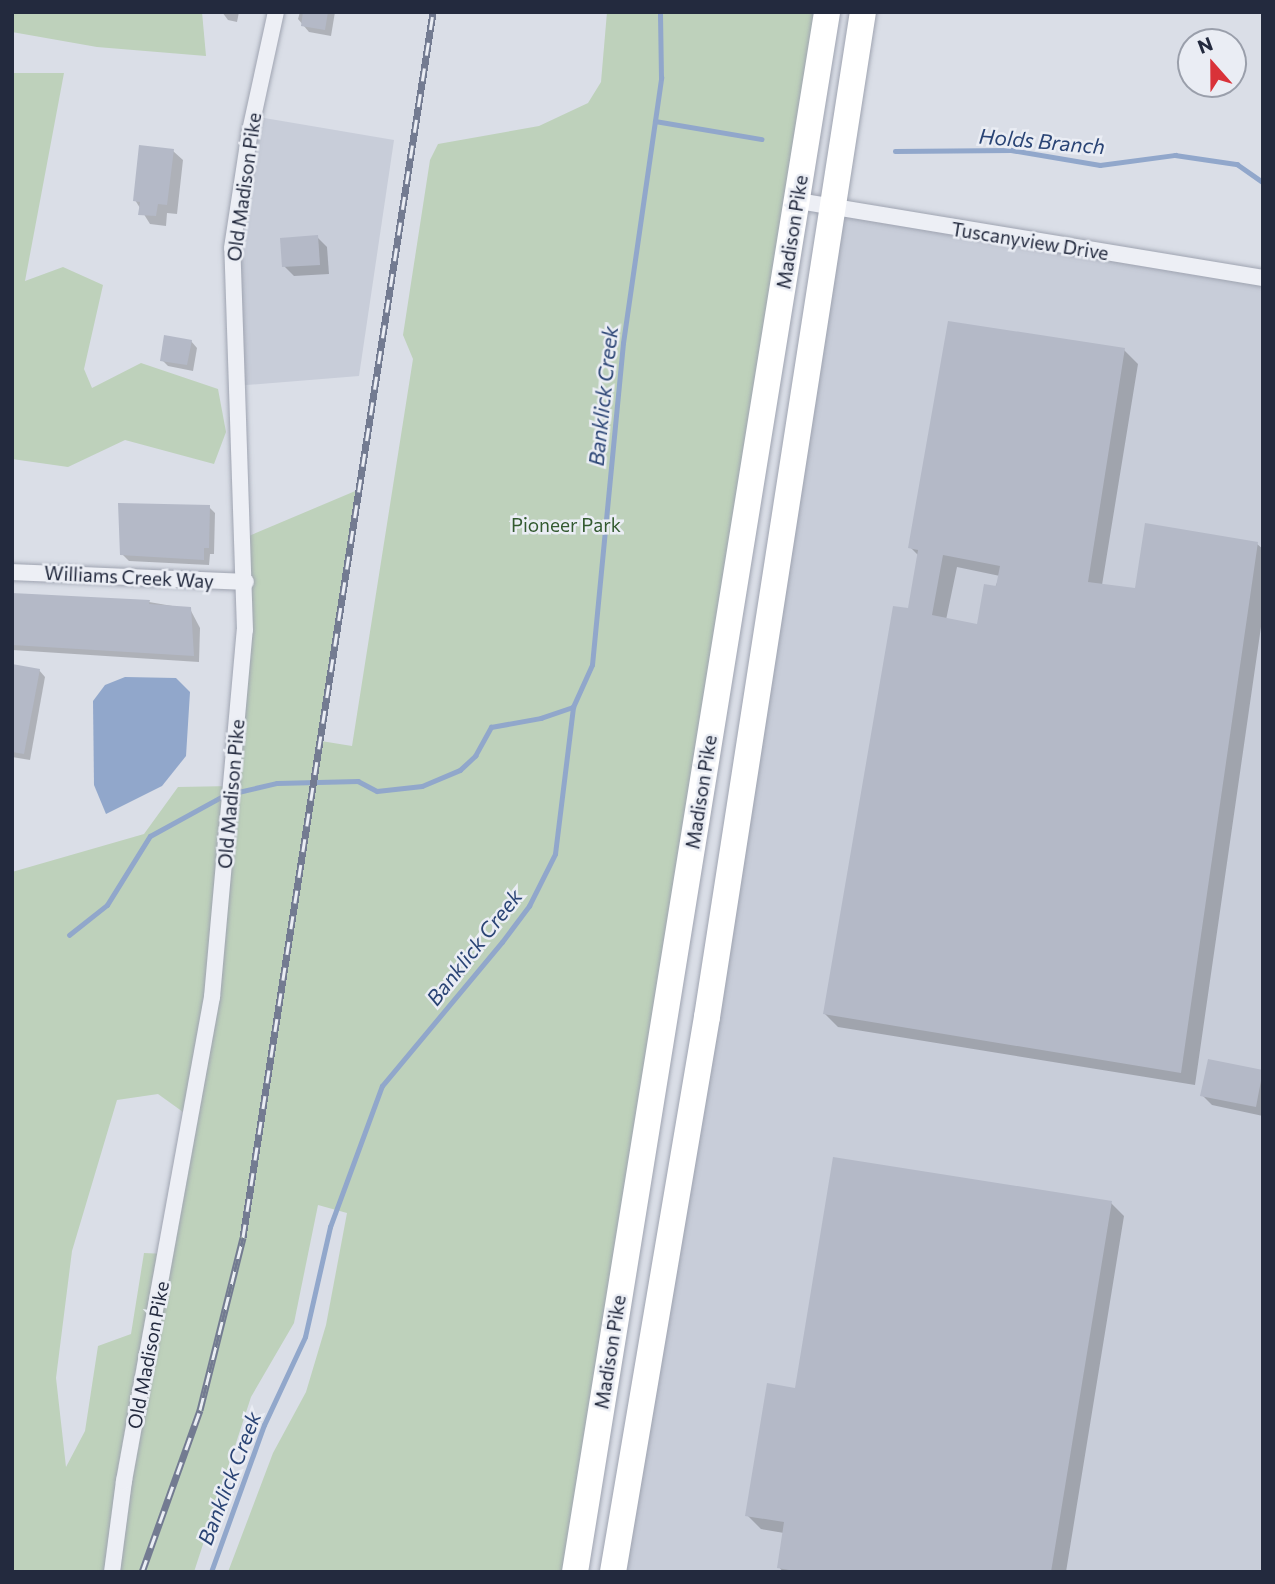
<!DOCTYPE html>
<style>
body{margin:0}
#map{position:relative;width:1275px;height:1584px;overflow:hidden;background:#dadee7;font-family:Commissioner,sans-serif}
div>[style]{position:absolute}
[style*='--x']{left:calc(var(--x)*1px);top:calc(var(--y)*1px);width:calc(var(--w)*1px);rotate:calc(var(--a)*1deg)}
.built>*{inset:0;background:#c8cdd9}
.green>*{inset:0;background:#bed1bb}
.water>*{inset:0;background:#91a7cb}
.shadow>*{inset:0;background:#0003}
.stream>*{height:4.5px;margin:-2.25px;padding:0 2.25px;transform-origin:2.25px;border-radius:2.25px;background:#91a7cb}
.building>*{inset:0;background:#b4b9c7}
.roads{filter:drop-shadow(0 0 2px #9fa4b1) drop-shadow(0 0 2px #9fa4b1)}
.street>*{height:16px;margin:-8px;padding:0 8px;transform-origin:8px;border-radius:8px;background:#edeff5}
.primary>*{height:26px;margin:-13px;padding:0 13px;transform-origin:13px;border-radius:13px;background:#fff}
.rail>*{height:7px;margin-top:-3.5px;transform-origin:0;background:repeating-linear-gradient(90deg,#eaedf4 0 13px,#737b91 0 26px);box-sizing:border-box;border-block:2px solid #737b91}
span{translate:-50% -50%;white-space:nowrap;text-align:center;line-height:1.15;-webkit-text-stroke:5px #eaedf4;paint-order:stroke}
.street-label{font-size:19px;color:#232a3e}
.park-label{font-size:19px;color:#335a30}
.water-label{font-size:21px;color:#2a4475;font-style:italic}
.frame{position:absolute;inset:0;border:14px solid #232a3e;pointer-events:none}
.north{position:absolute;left:1177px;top:28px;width:70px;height:70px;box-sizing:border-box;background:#eaedf4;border:2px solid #9a9fab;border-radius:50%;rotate:339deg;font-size:19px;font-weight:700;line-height:28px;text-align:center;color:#232a3e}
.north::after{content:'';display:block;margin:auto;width:24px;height:32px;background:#d93239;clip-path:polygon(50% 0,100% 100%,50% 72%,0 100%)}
</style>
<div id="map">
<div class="built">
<i style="clip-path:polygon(253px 116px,394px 140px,359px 376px,234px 386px,231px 312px)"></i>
<i style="clip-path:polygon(833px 208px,1263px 278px,1263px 1572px,613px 1572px)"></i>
</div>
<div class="green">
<i style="clip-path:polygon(12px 12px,202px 12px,206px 56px,97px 47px,12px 32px)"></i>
<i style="clip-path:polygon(evenodd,607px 12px,827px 12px,575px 1572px,228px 1572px,273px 1453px,306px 1392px,326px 1325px,347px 1213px,318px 1205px,294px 1323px,251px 1397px,194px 1572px,12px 1572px,12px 872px,144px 834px,178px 787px,232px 786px,244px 538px,360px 489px,321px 741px,352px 746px,413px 359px,403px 335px,430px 160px,438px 144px,539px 126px,588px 103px,601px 82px,607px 12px,158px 1094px,190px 1117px,166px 1254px,144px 1253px,131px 1334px,98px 1346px,85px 1431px,66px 1467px,56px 1378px,72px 1251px,117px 1100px,158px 1094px)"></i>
<i style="clip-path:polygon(12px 73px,64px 73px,25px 281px,63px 267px,103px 285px,84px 369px,92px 388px,141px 363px,218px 389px,226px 432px,214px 464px,125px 440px,68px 467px,12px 459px)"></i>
</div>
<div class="water">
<i style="clip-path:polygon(125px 677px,176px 678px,190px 692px,186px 756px,162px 786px,106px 814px,94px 785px,93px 701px,105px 685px)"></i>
</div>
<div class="shadow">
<i style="clip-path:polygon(222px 12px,239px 12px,237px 22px,228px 20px)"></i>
<i style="clip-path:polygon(300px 12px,335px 12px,331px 36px,309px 32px,298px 19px)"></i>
<i style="clip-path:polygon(173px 151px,183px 160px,177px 214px,167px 213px,166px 226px,150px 224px,135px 200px)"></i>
<i style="clip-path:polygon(317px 237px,327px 247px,329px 274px,294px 276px,284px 266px)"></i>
<i style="clip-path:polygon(191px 341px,197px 348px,193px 371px,168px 366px,162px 360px)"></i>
<i style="clip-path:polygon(evenodd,1124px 350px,1138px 364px,1102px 585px,1137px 590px,1257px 544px,1263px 549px,1263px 613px,1195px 1085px,838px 1027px,825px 1014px,909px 610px,919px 556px,910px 547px,1124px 350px,957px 567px,1000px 576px,978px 626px,946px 620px,957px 567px)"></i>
<i style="clip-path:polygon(209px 507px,215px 513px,214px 554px,210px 554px,209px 565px,129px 561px,122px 554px)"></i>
<i style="clip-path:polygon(12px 595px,149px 602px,190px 609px,200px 628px,199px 662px,12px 650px)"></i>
<i style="clip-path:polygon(12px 665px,39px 670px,45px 677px,30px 760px,12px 757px)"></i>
<i style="clip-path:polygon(1210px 1061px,1263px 1072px,1263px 1116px,1212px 1105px,1202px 1095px)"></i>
<i style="clip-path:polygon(1111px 1203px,1124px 1216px,1066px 1572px,783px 1572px,779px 1567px,784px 1533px,761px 1529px,747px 1515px,797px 1390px)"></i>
</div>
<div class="stream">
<i style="--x:655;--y:121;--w:108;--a:9.6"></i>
<i style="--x:895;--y:151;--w:116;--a:-0.5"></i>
<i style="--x:1011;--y:150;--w:90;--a:9.6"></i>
<i style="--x:1100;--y:165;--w:76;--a:-7.6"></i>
<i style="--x:1175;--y:155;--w:63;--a:8.3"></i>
<i style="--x:1237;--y:164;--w:32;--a:35"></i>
<i style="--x:234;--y:793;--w:44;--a:-13.1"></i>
<i style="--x:277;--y:783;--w:81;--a:-1.4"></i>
<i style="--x:358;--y:781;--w:21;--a:28"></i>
<i style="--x:377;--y:791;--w:45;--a:-6.3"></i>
<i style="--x:422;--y:786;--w:41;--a:-22.8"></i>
<i style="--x:460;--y:770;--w:21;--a:-43"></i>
<i style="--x:475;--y:756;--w:33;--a:-61"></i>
<i style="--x:491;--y:727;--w:51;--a:-10.2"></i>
<i style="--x:541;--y:718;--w:34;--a:-19"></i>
<i style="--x:69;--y:935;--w:48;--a:-38.3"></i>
<i style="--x:107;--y:905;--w:81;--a:-58.1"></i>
<i style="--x:150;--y:836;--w:85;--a:-28.7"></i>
<i style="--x:211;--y:1572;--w:156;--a:-70.2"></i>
<i style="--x:264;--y:1425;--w:97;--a:-65"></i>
<i style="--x:305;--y:1337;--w:113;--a:-77.2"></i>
<i style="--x:330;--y:1227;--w:150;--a:-69.8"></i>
<i style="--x:382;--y:1086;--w:187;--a:-50.2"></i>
<i style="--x:502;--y:942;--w:45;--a:-53.1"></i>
<i style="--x:529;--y:906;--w:58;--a:-63.4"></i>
<i style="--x:555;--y:854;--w:148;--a:-83"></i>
<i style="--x:573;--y:707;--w:46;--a:-65.7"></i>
<i style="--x:592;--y:665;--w:323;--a:-84.5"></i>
<i style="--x:623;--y:343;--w:268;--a:-81.8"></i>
<i style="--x:661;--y:78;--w:66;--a:-90.9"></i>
</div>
<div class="building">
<i style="clip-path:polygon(303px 12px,328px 12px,325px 30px,301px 26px)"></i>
<i style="clip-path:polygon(139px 145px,174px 149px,167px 205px,158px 204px,156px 216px,138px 215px,140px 202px,133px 201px)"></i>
<i style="clip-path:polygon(318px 235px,320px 265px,282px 267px,280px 238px)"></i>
<i style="clip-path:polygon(evenodd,948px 321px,1125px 348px,1088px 582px,1135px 588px,1145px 523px,1258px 542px,1181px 1073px,823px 1014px,893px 606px,908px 608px,918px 550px,908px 548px,948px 321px,943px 555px,1000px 566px,996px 586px,984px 584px,977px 624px,932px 615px,943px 555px)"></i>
<i style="clip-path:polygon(164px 335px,192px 340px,187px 365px,160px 361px)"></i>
<i style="clip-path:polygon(118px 503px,210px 505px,209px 548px,204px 548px,204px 560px,120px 555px)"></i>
<i style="clip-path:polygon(12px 593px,150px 600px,149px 604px,191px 607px,194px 656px,12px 645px)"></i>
<i style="clip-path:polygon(12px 664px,40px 669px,24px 754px,12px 752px)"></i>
<i style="clip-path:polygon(1208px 1059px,1263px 1070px,1256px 1107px,1200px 1096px)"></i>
<i style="clip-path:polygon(833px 1157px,1112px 1201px,1051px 1572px,801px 1572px,777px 1568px,784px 1522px,745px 1516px,767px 1383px,795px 1388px)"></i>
</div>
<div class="roads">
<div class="street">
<i style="--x:798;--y:201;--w:471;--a:9.4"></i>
<i style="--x:12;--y:572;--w:234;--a:2.4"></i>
<i style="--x:112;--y:1572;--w:92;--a:-82.5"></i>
<i style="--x:124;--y:1481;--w:492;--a:-79.7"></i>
<i style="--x:212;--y:997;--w:368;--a:-84.9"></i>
<i style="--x:245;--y:630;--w:382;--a:-91.9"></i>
<i style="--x:232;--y:248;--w:118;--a:-81.3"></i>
<i style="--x:250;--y:131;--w:122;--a:-77.7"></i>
</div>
<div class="primary">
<i style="--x:575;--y:1572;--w:1580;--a:-80.82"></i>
<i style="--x:613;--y:1572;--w:563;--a:-80.39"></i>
<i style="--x:707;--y:1017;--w:1017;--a:-81.18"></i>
</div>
</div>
<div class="rail">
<i style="--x:142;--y:1572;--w:172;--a:-70.3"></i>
<i style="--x:200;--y:1410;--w:178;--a:-76"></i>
<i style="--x:243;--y:1237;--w:1240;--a:-81.18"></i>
</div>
<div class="street-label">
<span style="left:244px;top:187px;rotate:-82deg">Old Madison Pike</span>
<span style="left:792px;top:232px;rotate:-81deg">Madison Pike</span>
<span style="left:1030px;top:241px;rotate:9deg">Tuscanyview Drive</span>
<span style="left:129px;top:577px;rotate:3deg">Williams Creek Way</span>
<span style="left:701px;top:792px;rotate:-81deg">Madison Pike</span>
<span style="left:231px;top:794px;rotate:-85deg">Old Madison Pike</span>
<span style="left:610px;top:1352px;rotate:-81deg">Madison Pike</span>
<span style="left:148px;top:1355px;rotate:-79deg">Old Madison Pike</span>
</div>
<div class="park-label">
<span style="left:566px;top:525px">Pioneer Park</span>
</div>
<div class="water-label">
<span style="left:1042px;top:141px;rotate:5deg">Holds Branch</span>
<span style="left:603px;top:396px;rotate:-84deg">Banklick Creek</span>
<span style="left:474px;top:947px;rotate:-52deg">Banklick Creek</span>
<span style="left:229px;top:1478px;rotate:-69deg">Banklick Creek</span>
</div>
<div class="frame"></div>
<div class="north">N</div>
</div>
